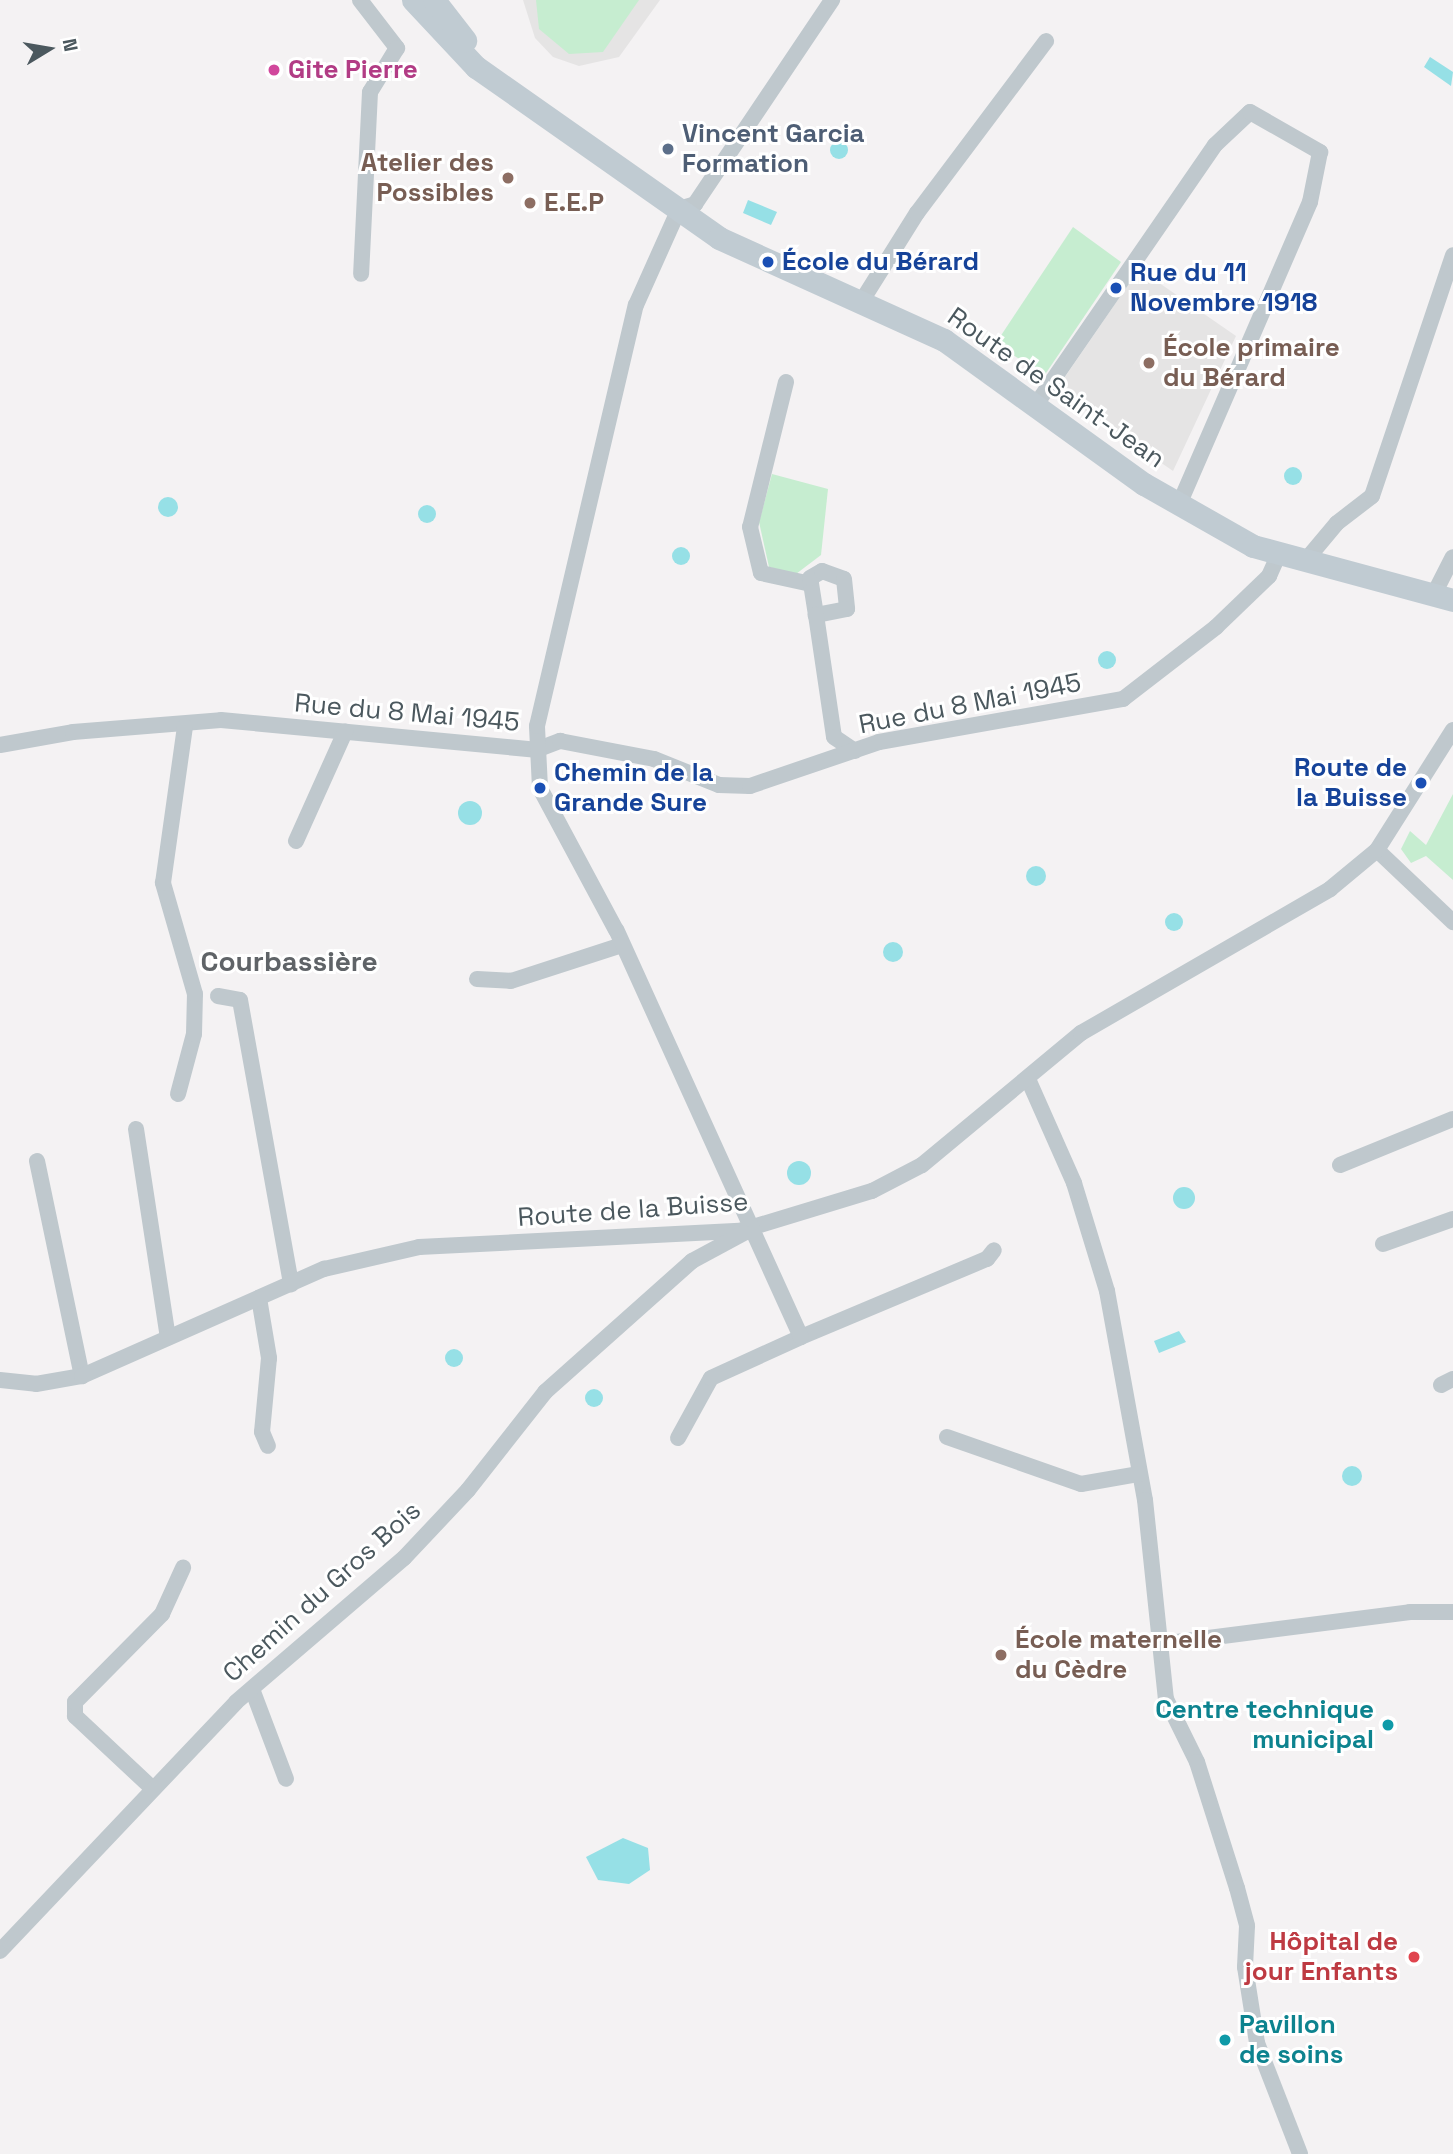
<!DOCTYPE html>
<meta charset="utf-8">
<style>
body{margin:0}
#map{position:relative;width:1453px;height:2154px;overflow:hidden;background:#f4f2f3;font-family:"Space Grotesk",sans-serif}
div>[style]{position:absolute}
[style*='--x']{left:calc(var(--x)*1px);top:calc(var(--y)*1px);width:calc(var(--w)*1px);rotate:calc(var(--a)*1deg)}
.education>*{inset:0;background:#e5e4e4}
.green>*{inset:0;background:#c6edd0}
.water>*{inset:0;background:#96e0e6}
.round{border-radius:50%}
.minor>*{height:16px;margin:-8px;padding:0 8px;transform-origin:8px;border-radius:8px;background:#bfc8cd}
.secondary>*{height:23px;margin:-11.5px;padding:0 11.5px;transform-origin:11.5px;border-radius:11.5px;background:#c0cbd2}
.dots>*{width:19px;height:19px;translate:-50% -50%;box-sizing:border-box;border:4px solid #fff;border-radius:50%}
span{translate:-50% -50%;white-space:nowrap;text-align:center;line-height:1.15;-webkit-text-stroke:6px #fff;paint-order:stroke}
.hotel-label{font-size:26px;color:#b23c85;font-weight:700}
.left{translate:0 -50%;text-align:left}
.service-label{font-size:26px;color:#4e5e75;font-weight:700}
.education-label{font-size:26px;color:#785e54;font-weight:700}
.right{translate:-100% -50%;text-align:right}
.transit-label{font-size:26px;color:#164399;font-weight:700}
.street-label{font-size:26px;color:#4b585e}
.culture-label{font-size:26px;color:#0d838f;font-weight:700}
.health-label{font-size:26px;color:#be3a42;font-weight:700}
.neighbourhood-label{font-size:28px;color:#5f6367;font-weight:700}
.north{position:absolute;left:14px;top:14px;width:70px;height:70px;-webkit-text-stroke:5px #fff;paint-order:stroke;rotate:79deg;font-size:19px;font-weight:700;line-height:28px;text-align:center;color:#4b585e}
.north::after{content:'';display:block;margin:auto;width:24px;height:32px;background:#4b585e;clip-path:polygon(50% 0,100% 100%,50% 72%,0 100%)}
</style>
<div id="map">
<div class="education">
<i style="clip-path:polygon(523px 0,660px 0,619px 57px,579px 66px,553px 57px,535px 38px)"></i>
<i style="clip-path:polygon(1139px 269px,1236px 336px,1173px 471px,1056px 390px)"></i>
</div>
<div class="green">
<i style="clip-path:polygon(536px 0,639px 0,603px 52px,569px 54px,539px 29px)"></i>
<i style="clip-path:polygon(1073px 227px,1121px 262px,1044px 376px,996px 343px)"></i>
<i style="clip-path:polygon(772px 474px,828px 489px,821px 555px,796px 574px,769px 567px,759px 522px)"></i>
<i style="clip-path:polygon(1453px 794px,1453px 880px,1426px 856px,1411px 863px,1401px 849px,1410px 831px,1426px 845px)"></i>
</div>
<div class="water">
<i style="clip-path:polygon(1430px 57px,1453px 72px,1451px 86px,1424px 67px)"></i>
<i class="round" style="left:830px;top:141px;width:18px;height:18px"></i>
<i style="clip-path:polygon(748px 200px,777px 212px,771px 225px,743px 213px)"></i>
<i class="round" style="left:1284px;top:467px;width:18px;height:18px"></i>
<i class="round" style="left:158px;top:497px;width:20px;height:20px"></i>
<i class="round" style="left:418px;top:505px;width:18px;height:18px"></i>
<i class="round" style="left:672px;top:547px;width:18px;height:18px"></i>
<i class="round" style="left:1098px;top:651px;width:18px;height:18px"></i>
<i class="round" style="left:458px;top:801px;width:24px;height:24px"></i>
<i class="round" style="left:1026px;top:866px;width:20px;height:20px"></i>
<i class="round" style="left:1165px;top:913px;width:18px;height:18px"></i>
<i class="round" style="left:883px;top:942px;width:20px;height:20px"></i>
<i class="round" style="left:787px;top:1161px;width:24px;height:24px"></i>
<i class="round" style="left:1173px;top:1187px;width:22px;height:22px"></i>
<i style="clip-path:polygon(1179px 1331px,1186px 1342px,1159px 1353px,1154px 1341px)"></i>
<i class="round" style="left:445px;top:1349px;width:18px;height:18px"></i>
<i class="round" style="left:585px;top:1389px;width:18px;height:18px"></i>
<i class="round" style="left:1342px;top:1466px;width:20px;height:20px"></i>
<i style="clip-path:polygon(623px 1838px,648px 1848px,650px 1870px,629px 1884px,598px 1880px,586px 1857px)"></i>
</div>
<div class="minor">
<i style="--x:360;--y:0;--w:61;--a:52.4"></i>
<i style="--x:397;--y:48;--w:52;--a:121.5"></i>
<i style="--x:370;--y:92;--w:182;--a:92.8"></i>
<i style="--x:863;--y:299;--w:102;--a:-57.9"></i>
<i style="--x:917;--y:213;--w:215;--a:-53.1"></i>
<i style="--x:786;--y:382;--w:149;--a:103.9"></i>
<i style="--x:750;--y:527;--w:47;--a:76.6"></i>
<i style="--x:761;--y:573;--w:51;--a:12.4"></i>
<i style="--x:1035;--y:406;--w:317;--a:-55.4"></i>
<i style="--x:1215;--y:145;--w:48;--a:-43.3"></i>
<i style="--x:1250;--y:112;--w:81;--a:29.7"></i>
<i style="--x:1320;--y:152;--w:51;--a:101.3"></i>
<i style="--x:1310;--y:202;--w:329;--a:113.4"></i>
<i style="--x:1306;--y:560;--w:48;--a:-50"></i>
<i style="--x:1337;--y:523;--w:44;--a:-37.6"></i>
<i style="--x:1372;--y:496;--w:254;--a:-71.4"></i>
<i style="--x:1435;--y:592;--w:39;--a:-63"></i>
<i style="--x:816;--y:615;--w:37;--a:-99"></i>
<i style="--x:810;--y:578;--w:14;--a:-30"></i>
<i style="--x:822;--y:571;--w:23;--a:20"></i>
<i style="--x:844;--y:579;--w:30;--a:84"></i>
<i style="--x:847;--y:609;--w:32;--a:169"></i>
<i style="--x:816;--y:615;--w:123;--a:81.6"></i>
<i style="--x:834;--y:737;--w:25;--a:34"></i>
<i style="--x:0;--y:745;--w:74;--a:-10.1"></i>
<i style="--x:73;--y:732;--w:148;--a:-4.6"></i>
<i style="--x:221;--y:720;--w:316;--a:5.4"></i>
<i style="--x:536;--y:750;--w:26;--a:-21"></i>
<i style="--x:560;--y:741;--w:96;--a:10.8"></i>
<i style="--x:654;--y:759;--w:70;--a:21.8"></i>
<i style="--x:719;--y:785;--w:31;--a:2"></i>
<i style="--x:750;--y:786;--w:136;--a:-18.8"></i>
<i style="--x:879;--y:742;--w:248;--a:-10"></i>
<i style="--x:1123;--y:699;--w:118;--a:-37.7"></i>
<i style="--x:1216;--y:627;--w:74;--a:-43.9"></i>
<i style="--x:1269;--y:576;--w:22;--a:-66"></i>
<i style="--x:296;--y:841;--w:120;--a:-65.8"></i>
<i style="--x:1377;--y:850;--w:105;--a:43.5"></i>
<i style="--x:477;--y:979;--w:34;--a:3"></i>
<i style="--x:511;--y:981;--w:117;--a:-18"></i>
<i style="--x:218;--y:996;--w:22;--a:10"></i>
<i style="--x:240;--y:1000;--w:289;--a:79.8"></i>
<i style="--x:1028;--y:1079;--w:114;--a:66.1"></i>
<i style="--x:1074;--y:1183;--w:113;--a:73"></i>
<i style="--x:1107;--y:1291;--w:212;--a:79.7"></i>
<i style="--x:1145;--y:1500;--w:200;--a:84"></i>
<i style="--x:1166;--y:1699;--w:70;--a:63.8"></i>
<i style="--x:1197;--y:1762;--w:132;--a:72.4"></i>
<i style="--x:1237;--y:1888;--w:39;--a:75"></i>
<i style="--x:1247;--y:1926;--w:41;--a:92.8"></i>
<i style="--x:1245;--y:1967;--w:77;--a:81"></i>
<i style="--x:1257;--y:2043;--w:119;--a:68.8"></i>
<i style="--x:178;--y:1094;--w:62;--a:-75.1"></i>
<i style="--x:194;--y:1034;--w:40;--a:-88.6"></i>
<i style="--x:195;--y:994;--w:116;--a:-106.1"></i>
<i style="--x:163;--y:883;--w:158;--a:-82"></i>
<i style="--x:136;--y:1129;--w:211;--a:81.3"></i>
<i style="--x:37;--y:1161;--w:220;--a:78.2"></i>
<i style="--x:1340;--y:1165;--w:122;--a:-22.2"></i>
<i style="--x:1383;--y:1244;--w:74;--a:-19.7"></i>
<i style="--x:259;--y:1298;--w:61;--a:80.5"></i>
<i style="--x:269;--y:1358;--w:74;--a:95.4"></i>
<i style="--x:262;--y:1432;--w:15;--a:67"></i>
<i style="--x:801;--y:1337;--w:202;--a:-22.8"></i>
<i style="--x:987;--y:1259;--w:11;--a:-52"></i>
<i style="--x:0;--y:1380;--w:36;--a:6"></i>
<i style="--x:36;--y:1384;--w:47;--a:-9.9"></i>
<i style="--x:82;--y:1376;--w:265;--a:-23.9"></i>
<i style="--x:324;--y:1269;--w:98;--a:-13"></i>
<i style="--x:419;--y:1247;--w:321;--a:-2.9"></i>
<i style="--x:740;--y:1231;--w:138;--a:-16.9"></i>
<i style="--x:872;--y:1191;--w:56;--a:-27.5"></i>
<i style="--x:922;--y:1165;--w:207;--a:-39.7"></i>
<i style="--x:1081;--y:1033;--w:288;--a:-30"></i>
<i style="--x:1330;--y:889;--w:61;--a:-39.7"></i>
<i style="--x:1377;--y:850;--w:142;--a:-57.7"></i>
<i style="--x:1441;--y:1385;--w:13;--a:-27"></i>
<i style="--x:947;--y:1437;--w:142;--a:19.3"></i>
<i style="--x:1081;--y:1484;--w:59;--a:-9.8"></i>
<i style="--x:678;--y:1438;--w:68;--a:-61.2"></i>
<i style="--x:711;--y:1378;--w:99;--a:-24.5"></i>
<i style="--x:801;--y:1337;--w:447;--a:-114.4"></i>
<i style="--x:616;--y:930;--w:161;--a:-118.2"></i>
<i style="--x:540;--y:788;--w:62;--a:-92.8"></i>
<i style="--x:537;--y:726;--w:432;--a:-76.8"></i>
<i style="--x:636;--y:305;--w:105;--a:-65.9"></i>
<i style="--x:679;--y:209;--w:17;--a:-17"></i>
<i style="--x:695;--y:204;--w:246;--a:-56.1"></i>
<i style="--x:1161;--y:1644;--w:251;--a:-7.3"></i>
<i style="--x:1410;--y:1612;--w:43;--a:0"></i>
<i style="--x:252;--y:1689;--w:96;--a:69.3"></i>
<i style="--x:153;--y:1789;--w:107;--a:-136.9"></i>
<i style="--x:75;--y:1716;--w:14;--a:-90"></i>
<i style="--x:75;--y:1702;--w:124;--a:-45.3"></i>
<i style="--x:162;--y:1614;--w:51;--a:-65.5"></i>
<i style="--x:0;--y:1951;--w:343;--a:-46.5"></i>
<i style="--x:236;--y:1702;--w:221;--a:-40.6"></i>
<i style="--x:404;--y:1558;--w:93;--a:-46.7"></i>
<i style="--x:468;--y:1490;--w:125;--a:-51.8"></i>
<i style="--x:545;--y:1392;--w:197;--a:-41.7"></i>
<i style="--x:692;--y:1261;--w:59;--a:-28.3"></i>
</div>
<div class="secondary">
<i style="--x:413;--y:0;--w:92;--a:46.8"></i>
<i style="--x:476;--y:67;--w:297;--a:35.1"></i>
<i style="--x:719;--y:238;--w:247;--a:24.4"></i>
<i style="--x:944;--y:340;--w:246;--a:35.8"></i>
<i style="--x:1144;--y:484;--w:125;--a:29.6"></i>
<i style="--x:1253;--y:546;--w:207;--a:15.1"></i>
<i style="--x:434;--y:0;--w:51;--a:52.2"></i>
</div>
<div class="dots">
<i style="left:274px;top:70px;background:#d1479c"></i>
<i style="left:668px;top:149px;background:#5c6f8a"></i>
<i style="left:508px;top:178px;background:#8d6e63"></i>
<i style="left:530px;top:203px;background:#8d6e63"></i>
<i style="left:768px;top:262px;background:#1a4fb4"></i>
<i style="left:1116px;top:288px;background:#1a4fb4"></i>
<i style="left:1149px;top:363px;background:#8d6e63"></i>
<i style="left:1421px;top:783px;background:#1a4fb4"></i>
<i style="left:540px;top:788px;background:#1a4fb4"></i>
<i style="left:1001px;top:1655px;background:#8d6e63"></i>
<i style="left:1388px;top:1725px;background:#0f9aa8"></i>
<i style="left:1414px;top:1957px;background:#e0444e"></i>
<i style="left:1225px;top:2040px;background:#0f9aa8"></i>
</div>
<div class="hotel-label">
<span class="left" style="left:288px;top:70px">Gite Pierre</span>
</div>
<div class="service-label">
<span class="left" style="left:682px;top:149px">Vincent Garcia<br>Formation</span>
</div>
<div class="education-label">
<span class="right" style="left:494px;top:178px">Atelier des<br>Possibles</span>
<span class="left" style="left:544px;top:203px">E.E.P</span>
<span class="left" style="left:1163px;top:363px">École primaire<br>du Bérard</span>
<span class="left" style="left:1015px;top:1655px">École maternelle<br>du Cèdre</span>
</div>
<div class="transit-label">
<span class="left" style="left:782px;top:262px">École du Bérard</span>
<span class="left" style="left:1130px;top:288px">Rue du 11<br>Novembre 1918</span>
<span class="right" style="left:1407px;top:783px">Route de<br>la Buisse</span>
<span class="left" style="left:554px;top:788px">Chemin de la<br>Grande Sure</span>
</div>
<div class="street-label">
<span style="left:1056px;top:388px;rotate:35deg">Route de Saint-Jean</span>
<span style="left:970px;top:704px;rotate:-11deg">Rue du 8 Mai 1945</span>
<span style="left:407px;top:713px;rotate:5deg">Rue du 8 Mai 1945</span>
<span style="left:633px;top:1210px;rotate:-4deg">Route de la Buisse</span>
<span style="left:322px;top:1592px;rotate:-42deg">Chemin du Gros Bois</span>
</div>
<div class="culture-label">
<span class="right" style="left:1374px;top:1725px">Centre technique<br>municipal</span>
<span class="left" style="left:1239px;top:2040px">Pavillon<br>de soins</span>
</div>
<div class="health-label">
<span class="right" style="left:1398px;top:1957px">Hôpital de<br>jour Enfants</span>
</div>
<div class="neighbourhood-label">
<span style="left:289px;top:961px">Courbassière</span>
</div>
<div class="north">N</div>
</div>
